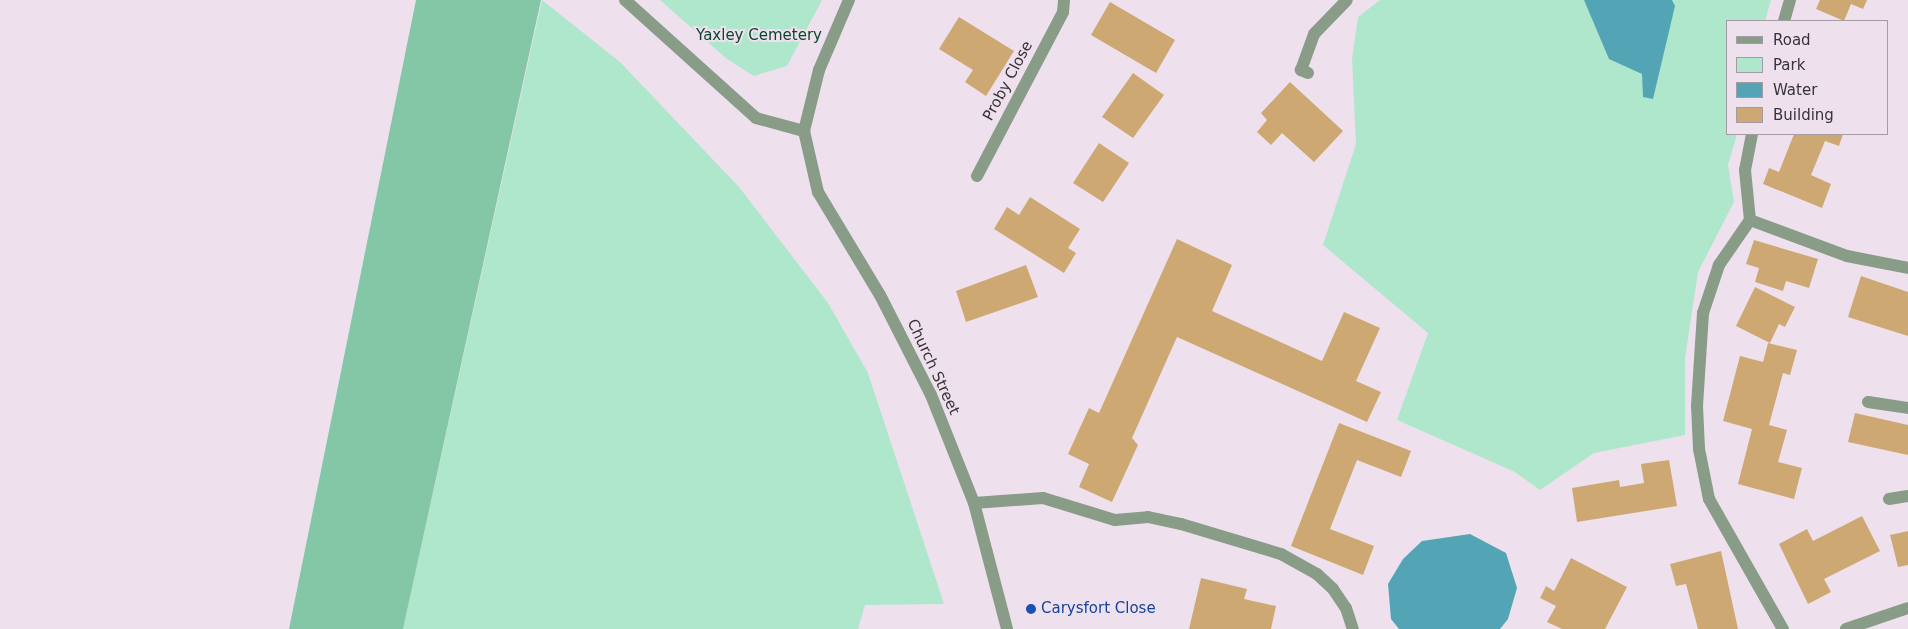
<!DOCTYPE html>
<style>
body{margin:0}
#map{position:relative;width:1908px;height:629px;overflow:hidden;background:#eee1ed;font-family:"DejaVu Sans",sans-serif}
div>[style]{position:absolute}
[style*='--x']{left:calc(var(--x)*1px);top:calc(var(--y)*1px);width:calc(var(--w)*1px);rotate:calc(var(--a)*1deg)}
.green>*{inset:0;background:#aee7cb}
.forest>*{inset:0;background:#84c7a7}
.water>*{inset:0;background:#53a5b5}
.building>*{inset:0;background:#cea873}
.service>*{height:12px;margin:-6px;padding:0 6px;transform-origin:6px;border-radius:6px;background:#889c87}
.minor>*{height:12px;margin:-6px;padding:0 6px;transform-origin:6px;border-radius:6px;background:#889c87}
.dots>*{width:14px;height:14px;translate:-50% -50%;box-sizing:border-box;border:2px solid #eee1ed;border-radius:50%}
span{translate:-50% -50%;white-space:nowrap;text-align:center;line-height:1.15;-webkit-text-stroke:4px #eee1ed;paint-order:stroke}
.park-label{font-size:15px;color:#0c442f}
.street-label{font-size:15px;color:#383338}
.transit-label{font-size:15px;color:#164399}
.left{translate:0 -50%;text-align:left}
.legend{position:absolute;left:1726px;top:20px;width:162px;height:115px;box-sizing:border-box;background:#eee1ed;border:1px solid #a59ba5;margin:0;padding:6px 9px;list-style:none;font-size:15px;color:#383338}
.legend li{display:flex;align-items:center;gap:10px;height:25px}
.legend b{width:25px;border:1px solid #a59ba5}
</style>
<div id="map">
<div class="green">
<i style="clip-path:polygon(542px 0,620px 62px,739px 187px,828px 303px,868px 373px,944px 604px,865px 605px,858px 629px,403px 629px)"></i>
<i style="clip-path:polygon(660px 0,822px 0,787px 66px,754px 76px,727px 59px)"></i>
<i style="clip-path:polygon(1380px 0,1771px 0,1765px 21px,1727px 21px,1727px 134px,1737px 134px,1728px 165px,1734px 202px,1698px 272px,1685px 358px,1685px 435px,1594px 453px,1540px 490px,1515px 472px,1397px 420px,1428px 333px,1323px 245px,1356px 144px,1352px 59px,1358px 17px)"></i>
</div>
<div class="forest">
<i style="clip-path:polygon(416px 0,541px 0,403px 629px,289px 629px)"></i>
</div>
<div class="water">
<i style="clip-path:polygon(1584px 0,1672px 0,1675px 6px,1653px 99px,1643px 97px,1642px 74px,1609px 59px)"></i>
<i style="clip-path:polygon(1470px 534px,1506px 553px,1517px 588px,1508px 619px,1500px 629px,1399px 629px,1391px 619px,1388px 584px,1403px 559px,1422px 541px)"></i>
</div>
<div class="building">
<i style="clip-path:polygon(1820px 0,1867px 0,1863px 9px,1851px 4px,1844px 21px,1816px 9px)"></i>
<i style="clip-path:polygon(1110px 2px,1175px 40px,1156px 73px,1091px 35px)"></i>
<i style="clip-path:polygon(959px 17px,1014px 51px,986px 96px,965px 82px,973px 70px,939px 49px)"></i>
<i style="clip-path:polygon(1133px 73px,1164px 95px,1133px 138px,1102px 117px)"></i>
<i style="clip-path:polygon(1290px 82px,1343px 131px,1314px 162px,1282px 133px,1271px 145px,1257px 132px,1267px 120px,1261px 113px)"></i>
<i style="clip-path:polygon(1794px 134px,1843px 134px,1839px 146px,1825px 141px,1811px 175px,1831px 184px,1822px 208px,1763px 184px,1769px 168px,1779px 172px)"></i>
<i style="clip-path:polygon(1099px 143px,1129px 163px,1103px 202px,1073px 183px)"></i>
<i style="clip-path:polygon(1030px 197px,1080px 229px,1068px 248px,1076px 253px,1064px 273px,994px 229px,1007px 207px,1019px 215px)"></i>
<i style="clip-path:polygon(1177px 239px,1232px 265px,1212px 311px,1322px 361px,1344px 312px,1380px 328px,1356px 381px,1381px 392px,1367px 422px,1177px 337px,1132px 438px,1138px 445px,1112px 502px,1079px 487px,1089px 464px,1068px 454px,1089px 408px,1099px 413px)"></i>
<i style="clip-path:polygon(1754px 240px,1818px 259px,1809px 288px,1786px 281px,1783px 291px,1755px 282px,1759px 268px,1746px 264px)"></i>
<i style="clip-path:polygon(1026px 265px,1038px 297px,966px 322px,956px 291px)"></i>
<i style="clip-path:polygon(1861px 276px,1908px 292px,1908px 336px,1848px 317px)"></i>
<i style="clip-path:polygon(1755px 287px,1795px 307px,1785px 327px,1779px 324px,1770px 343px,1736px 326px)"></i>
<i style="clip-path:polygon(1768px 343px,1797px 350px,1790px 375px,1783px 373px,1769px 425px,1787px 430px,1778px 462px,1802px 468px,1794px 499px,1738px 484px,1752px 429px,1723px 421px,1740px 356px,1763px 362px)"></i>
<i style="clip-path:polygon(1855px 413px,1908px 425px,1908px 455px,1848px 442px)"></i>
<i style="clip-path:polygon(1339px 423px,1411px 451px,1401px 477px,1357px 460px,1330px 529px,1374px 546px,1363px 575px,1291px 546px)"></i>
<i style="clip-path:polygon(1669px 460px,1677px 506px,1577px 522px,1572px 488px,1619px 480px,1620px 487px,1644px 483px,1641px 464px)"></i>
<i style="clip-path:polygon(1862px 516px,1880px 551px,1824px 579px,1831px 592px,1808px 604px,1779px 544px,1807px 529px,1813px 541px)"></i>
<i style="clip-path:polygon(1908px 531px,1908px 565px,1898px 567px,1890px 535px)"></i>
<i style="clip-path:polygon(1721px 551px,1738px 629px,1698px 629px,1686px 584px,1676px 586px,1670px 564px)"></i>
<i style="clip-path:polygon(1571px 558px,1627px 587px,1605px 629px,1562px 629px,1547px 622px,1556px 606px,1540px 598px,1546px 586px,1554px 591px)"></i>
<i style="clip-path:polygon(1201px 578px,1247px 589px,1244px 599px,1276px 606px,1271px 629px,1189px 629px)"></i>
</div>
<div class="service">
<i style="--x:1868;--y:402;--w:40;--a:8.5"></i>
<i style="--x:1889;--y:499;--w:19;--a:-9"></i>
</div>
<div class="minor">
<i style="--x:625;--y:0;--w:176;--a:42"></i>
<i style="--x:756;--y:118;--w:50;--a:15.2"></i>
<i style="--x:849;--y:0;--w:76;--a:113.2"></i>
<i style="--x:819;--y:70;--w:63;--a:103.8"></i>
<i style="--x:804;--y:131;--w:63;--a:77.1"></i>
<i style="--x:818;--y:192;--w:120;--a:59"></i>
<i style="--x:880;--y:295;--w:112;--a:63"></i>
<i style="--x:931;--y:395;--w:116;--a:68.3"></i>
<i style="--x:974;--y:503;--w:130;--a:75.3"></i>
<i style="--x:1784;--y:21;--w:22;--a:-74"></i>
<i style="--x:1308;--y:73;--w:8;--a:-157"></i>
<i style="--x:1301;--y:70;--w:38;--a:-70"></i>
<i style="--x:1314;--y:34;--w:47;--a:-45.9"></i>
<i style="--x:1752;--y:134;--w:37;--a:101"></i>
<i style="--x:1745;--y:170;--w:50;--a:84.3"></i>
<i style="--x:1750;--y:220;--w:55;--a:124.6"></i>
<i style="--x:1719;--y:265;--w:51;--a:108.4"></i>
<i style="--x:1703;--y:313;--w:93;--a:93.7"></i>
<i style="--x:1697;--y:406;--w:43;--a:87.3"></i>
<i style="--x:1699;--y:449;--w:51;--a:78.7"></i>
<i style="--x:1709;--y:499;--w:150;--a:60.4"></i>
<i style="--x:977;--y:176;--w:185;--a:-62.3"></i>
<i style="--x:1063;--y:12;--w:12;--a:-85"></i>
<i style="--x:1750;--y:220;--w:103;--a:20.4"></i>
<i style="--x:1847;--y:256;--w:62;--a:11.1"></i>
<i style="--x:974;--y:503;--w:69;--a:-4.1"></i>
<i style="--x:1043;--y:498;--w:75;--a:17"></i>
<i style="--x:1115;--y:520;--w:33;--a:-5"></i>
<i style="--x:1148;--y:517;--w:34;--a:12"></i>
<i style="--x:1181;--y:524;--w:104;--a:16.7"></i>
<i style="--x:1281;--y:554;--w:41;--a:29.1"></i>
<i style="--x:1317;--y:574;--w:22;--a:43"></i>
<i style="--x:1333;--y:589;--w:23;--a:56"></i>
<i style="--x:1346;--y:608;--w:22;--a:72"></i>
<i style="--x:1846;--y:629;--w:65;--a:-18.7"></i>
</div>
<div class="dots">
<i style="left:1031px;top:609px;background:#1a4fb4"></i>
</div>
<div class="park-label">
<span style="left:759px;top:36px">Yaxley Cemetery</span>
</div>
<div class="street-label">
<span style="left:1008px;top:81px;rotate:-62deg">Proby Close</span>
<span style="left:933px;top:367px;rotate:65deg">Church Street</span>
</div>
<div class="transit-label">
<span class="left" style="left:1041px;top:609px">Carysfort Close</span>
</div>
<ul class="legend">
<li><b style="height:6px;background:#889c87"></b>Road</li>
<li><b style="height:14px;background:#aee7cb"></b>Park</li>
<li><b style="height:14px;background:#53a5b5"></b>Water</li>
<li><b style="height:14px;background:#cea873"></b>Building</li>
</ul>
</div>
